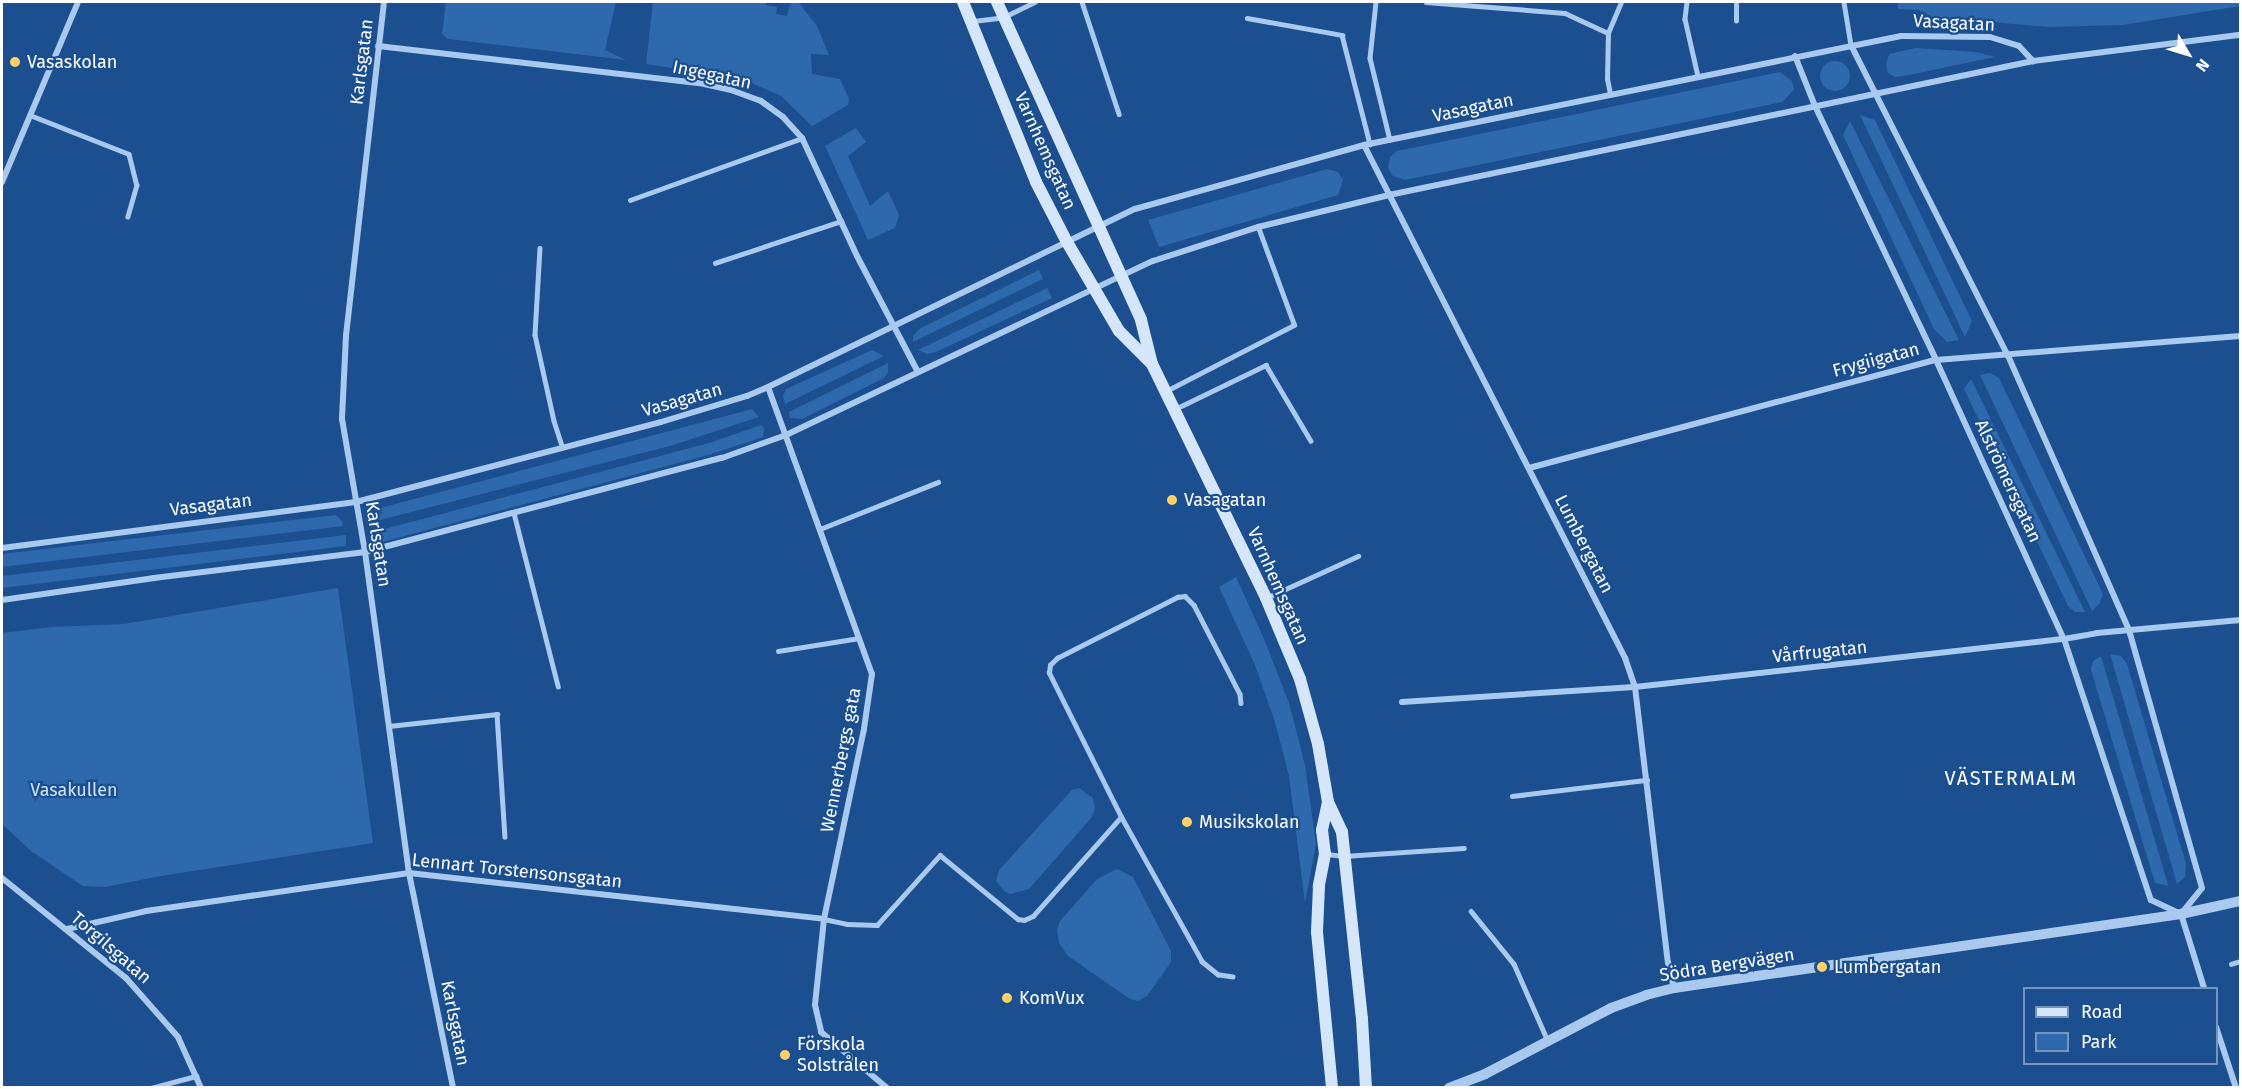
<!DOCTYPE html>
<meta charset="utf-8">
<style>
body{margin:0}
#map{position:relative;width:2242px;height:1089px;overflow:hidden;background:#1b4f8f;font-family:"Fira Sans",sans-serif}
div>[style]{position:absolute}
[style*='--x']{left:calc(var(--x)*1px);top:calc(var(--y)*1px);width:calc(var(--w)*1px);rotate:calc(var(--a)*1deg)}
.green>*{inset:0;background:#2e69ad}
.round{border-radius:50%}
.service>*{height:4.5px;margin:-2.25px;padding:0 2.25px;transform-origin:2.25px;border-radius:2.25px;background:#a9c9ee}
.minor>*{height:6px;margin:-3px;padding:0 3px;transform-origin:3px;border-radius:3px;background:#a9c9ee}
.tertiary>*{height:10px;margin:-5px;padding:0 5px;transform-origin:5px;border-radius:5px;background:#a9c9ee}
.secondary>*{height:12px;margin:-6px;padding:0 6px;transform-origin:6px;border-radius:6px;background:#d6e6fa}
.dots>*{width:16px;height:16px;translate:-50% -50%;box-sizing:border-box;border:3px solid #1b4f8f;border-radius:50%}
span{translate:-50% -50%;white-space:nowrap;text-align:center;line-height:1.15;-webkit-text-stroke:4.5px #1b4f8f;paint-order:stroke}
.street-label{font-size:18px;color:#fff}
.poi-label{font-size:18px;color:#fff}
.left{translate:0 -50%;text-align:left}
.park-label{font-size:18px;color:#cfe3fa}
.neighbourhood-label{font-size:20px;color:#fff;letter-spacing:1.5px}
.frame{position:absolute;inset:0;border:3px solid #fff;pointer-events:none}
.legend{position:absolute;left:2023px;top:987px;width:195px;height:78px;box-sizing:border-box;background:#1b4f8f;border:2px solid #7695bc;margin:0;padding:8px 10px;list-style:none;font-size:18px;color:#fff}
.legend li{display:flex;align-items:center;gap:12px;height:30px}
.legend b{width:30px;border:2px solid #7695bc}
.north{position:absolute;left:2158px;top:24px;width:60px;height:60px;-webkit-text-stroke:4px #1b4f8f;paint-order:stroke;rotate:128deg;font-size:16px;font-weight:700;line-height:24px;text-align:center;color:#fff}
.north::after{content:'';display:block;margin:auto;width:21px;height:27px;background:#fff;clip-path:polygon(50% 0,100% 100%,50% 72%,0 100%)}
</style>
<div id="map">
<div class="green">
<i style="clip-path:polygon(446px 2px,616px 2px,605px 50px,626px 60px,448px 39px,442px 34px)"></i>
<i style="clip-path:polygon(653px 2px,767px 2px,766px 5px,777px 7px,776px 14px,787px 16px,791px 2px,798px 2px,817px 26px,829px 55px,811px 54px,812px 74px,840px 79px,849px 99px,848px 105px,812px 126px,781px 96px,743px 79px,646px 64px)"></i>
<i style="clip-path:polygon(1898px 2px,2240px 2px,2240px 6px,2123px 25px,2049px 27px,1932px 17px,1919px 10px,1898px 9px)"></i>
<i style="clip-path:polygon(1916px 48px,1976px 52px,1995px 57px,1909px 75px,1895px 77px,1888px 73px,1886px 65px,1889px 54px)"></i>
<i class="round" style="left:1820px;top:61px;width:30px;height:30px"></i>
<i style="clip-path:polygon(1780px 72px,1792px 81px,1794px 90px,1782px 102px,1405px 180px,1393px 176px,1388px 168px,1390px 157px,1397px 151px)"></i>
<i style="clip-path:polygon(1860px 115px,1875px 120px,1972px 321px,1965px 337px)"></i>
<i style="clip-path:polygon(1850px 121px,1959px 340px,1947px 342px,1934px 329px,1843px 135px)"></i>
<i style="clip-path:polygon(856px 128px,866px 142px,848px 156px,870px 206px,888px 191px,899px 215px,895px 228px,868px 240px,825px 146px)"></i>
<i style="clip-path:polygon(1327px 169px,1338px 172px,1343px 180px,1338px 195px,1159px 247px,1148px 220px)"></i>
<i style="clip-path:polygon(1039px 270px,1043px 279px,913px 342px,913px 336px,921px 328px)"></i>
<i style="clip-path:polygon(1047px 288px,1052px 298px,936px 352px,927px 354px,918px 350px)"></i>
<i style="clip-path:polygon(872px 350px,884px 356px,785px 404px,783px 396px,786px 389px)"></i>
<i style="clip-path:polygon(888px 363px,888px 372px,884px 378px,802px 419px,790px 418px,789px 412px)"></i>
<i style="clip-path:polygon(1990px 373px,1999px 378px,2103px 594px,2100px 603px,2092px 611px,1980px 375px)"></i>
<i style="clip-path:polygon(1971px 379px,2085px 612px,2075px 612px,2068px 606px,1964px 389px)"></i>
<i style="clip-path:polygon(752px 409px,759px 417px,670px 446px,376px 521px,375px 513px,380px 508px)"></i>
<i style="clip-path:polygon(761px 425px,764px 428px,763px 437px,712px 454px,382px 542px,377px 531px,709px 443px)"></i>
<i style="clip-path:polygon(336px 515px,342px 521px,343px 526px,2px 567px,2px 554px)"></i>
<i style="clip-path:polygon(346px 535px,346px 546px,2px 588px,2px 576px)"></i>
<i style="clip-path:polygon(1236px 577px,1265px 641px,1289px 703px,1305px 765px,1316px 844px,1305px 903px,1289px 776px,1275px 722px,1255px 665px,1219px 587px)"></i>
<i style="clip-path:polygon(338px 588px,373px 843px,161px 876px,105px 887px,83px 886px,31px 851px,2px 824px,2px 633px,52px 627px,124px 624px)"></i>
<i style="clip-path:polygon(2110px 654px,2121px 656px,2127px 664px,2186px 864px,2185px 877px,2177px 884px)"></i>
<i style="clip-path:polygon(2101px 656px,2168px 885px,2168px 886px,2155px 883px,2091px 670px,2093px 661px)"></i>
<i style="clip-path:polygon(1079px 788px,1093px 798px,1095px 808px,1092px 817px,1029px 889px,1010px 894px,1004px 891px,996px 881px,999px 870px,1072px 790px)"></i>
<i style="clip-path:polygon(1117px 869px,1133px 877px,1171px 951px,1171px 962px,1147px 996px,1138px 1001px,1130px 999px,1068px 956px,1059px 943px,1057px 930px,1060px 921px,1097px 879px)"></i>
</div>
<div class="service">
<i style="--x:1082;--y:2;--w:118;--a:71.7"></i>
<i style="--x:1376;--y:2;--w:56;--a:96.1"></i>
<i style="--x:1370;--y:58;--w:84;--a:76.3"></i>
<i style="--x:1426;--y:2;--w:139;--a:4.5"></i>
<i style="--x:1565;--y:13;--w:47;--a:24.9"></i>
<i style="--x:1687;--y:2;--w:17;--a:97"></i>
<i style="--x:1685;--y:19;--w:58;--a:77.2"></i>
<i style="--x:1844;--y:2;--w:44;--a:80.8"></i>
<i style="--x:1247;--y:18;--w:97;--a:10.1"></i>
<i style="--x:1342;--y:35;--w:113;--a:75.6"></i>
<i style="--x:973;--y:21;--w:31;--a:-7"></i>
<i style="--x:1004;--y:17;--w:34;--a:-26"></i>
<i style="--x:1736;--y:21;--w:19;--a:-90"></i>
<i style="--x:1610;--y:94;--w:15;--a:-101"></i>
<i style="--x:1607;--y:79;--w:46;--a:-88.8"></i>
<i style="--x:1608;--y:33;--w:34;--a:-67"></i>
<i style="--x:30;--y:115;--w:106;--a:21.5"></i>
<i style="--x:129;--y:154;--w:32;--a:76"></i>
<i style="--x:137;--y:185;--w:33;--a:106"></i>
<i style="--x:630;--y:200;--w:183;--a:-19.8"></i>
<i style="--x:540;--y:248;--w:87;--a:93.3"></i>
<i style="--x:535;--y:335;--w:88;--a:77.5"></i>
<i style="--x:554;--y:421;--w:28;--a:72"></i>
<i style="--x:715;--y:263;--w:133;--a:-18.4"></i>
<i style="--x:1166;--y:391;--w:144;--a:-27.3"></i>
<i style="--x:1294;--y:325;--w:104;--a:-110.2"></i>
<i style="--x:1175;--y:409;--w:101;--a:-25.8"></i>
<i style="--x:1266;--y:365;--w:88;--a:59.4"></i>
<i style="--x:514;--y:513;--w:179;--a:75.7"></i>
<i style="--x:820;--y:529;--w:127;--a:-21.7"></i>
<i style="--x:1268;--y:597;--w:99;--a:-24.5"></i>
<i style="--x:778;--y:651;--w:82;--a:-9.1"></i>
<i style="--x:389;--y:726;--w:109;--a:-6.3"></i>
<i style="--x:497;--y:714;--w:123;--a:86.3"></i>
<i style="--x:1512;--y:796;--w:136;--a:-6.8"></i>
<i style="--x:1327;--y:854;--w:17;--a:7"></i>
<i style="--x:1344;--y:856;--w:120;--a:-3.8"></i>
<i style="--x:1471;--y:911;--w:68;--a:50.9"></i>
<i style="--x:1514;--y:964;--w:84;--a:66.2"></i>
<i style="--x:824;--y:919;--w:24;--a:12"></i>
<i style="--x:847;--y:924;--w:30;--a:2"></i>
<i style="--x:877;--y:925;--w:94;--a:-48"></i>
<i style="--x:940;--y:855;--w:101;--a:39.4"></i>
<i style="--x:1018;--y:919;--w:6;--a:9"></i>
<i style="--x:1024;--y:920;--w:10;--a:-24"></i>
<i style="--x:1033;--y:916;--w:132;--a:-48.4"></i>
<i style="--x:2231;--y:964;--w:9;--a:-18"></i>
<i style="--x:1233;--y:977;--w:15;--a:-172"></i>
<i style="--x:1218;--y:975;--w:21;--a:-141"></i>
<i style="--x:1202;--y:962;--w:166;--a:-119.2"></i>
<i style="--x:1121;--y:817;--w:161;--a:-116.6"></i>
<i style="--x:1049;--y:673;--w:8;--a:-83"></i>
<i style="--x:1050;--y:665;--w:10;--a:-45"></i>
<i style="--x:1057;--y:658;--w:135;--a:-26.9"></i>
<i style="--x:1177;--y:597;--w:8;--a:-7"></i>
<i style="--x:1185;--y:596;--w:13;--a:45"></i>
<i style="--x:1194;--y:605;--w:100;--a:62.7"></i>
<i style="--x:1240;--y:694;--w:9;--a:84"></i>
<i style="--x:151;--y:1088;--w:47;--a:-14.9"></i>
</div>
<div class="minor">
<i style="--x:384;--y:2;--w:336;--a:96.5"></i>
<i style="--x:346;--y:336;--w:83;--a:92.8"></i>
<i style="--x:342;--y:419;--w:135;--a:80.2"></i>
<i style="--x:365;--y:552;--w:324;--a:82.2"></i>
<i style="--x:409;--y:873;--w:219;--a:78.4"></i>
<i style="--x:378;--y:46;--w:324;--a:6.6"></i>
<i style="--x:700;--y:83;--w:32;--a:13"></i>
<i style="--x:731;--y:90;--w:32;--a:20"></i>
<i style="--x:761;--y:101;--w:27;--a:36"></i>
<i style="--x:783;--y:117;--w:28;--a:48"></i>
<i style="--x:802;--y:138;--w:130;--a:65"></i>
<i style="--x:857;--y:256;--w:131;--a:62.3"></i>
<i style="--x:1795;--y:56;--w:54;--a:68.2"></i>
<i style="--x:1815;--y:106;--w:281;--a:64.5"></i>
<i style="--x:1936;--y:360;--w:307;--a:65.4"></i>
<i style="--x:2064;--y:639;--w:275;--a:71.6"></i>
<i style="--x:2151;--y:900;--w:33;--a:25"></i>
<i style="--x:2181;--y:914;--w:33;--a:-51"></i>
<i style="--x:2202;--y:888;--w:268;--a:-105.8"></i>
<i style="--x:2129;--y:630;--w:300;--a:-113.8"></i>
<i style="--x:2008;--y:356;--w:348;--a:-116.8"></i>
<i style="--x:1364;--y:145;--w:576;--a:63.03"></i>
<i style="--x:1625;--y:658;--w:31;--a:71"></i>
<i style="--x:1635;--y:687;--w:277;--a:83.2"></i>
<i style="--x:1668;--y:962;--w:27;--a:77"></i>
<i style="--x:2;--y:182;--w:195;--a:-67.1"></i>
<i style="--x:768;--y:387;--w:305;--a:70.1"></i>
<i style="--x:872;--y:674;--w:56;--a:98.3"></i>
<i style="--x:864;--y:729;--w:194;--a:101.9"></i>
<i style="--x:824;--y:919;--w:86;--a:96"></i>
<i style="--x:815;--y:1005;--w:28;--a:77"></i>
<i style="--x:821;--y:1032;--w:87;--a:40.3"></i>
<i style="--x:1529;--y:468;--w:421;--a:-14.9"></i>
<i style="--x:1936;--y:360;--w:305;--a:-4.5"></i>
<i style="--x:2;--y:548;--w:357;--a:-7.4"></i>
<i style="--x:356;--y:502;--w:315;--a:-14.7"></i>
<i style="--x:661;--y:422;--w:90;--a:-16.8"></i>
<i style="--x:747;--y:396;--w:23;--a:-23"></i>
<i style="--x:768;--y:387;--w:408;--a:-25.9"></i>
<i style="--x:1135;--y:209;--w:238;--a:-15.6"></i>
<i style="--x:1364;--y:145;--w:548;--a:-11.47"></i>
<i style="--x:1901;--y:36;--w:89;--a:0.6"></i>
<i style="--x:1990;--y:37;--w:30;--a:17"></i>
<i style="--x:2019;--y:46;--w:21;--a:47"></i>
<i style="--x:2;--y:600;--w:154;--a:-8.2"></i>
<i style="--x:154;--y:578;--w:213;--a:-7"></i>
<i style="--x:365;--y:552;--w:369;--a:-14.8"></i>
<i style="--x:722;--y:458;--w:68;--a:-19.8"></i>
<i style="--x:786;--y:435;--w:406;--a:-25.4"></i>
<i style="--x:1153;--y:261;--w:110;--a:-17.9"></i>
<i style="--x:1258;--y:227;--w:135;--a:-13.7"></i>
<i style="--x:1389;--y:195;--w:658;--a:-11.75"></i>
<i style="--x:2033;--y:61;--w:209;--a:-7.2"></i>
<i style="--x:1402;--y:702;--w:233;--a:-3.7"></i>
<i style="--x:1635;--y:687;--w:432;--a:-6.4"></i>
<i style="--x:2064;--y:639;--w:34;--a:-10"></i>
<i style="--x:2097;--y:633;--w:144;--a:-5.2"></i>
<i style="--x:2;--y:878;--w:159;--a:38.9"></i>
<i style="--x:126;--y:978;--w:79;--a:48.6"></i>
<i style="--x:178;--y:1037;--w:56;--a:65.7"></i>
<i style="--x:2181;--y:914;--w:77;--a:72.7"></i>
<i style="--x:67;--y:929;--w:81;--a:-12.8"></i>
<i style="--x:146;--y:911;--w:266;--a:-8.2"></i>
<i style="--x:409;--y:873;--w:418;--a:6.3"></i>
<i style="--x:2216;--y:1027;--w:64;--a:71.8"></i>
</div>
<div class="tertiary">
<i style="--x:1449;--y:1088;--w:39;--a:-21"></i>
<i style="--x:1485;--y:1074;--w:142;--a:-27.6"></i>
<i style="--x:1611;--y:1008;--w:37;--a:-20"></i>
<i style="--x:1646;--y:995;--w:29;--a:-14"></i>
<i style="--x:1674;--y:988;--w:512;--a:-8.3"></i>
<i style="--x:2181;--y:914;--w:60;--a:-12.4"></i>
</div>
<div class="secondary">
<i style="--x:963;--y:2;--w:194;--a:67.9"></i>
<i style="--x:1036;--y:182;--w:68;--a:62.7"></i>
<i style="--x:1067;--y:242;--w:103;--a:59.7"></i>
<i style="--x:1119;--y:331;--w:47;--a:45"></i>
<i style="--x:997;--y:2;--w:349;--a:65.6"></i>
<i style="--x:1141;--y:320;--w:45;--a:76"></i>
<i style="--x:1152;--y:364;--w:260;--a:64"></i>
<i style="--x:1266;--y:598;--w:88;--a:67.2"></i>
<i style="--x:1300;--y:679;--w:67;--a:74.5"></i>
<i style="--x:1318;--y:744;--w:59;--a:80.2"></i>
<i style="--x:1328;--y:802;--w:33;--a:65"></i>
<i style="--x:1342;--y:832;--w:188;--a:83.9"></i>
<i style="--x:1362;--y:1019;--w:69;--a:86.7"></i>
<i style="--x:1328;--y:802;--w:29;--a:102"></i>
<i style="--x:1322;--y:830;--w:24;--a:83"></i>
<i style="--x:1325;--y:854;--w:33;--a:101"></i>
<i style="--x:1319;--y:886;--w:46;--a:92.5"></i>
<i style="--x:1317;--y:932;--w:157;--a:84.5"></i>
</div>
<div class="dots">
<i style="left:15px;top:62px;background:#ffd166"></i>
<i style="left:1172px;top:500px;background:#ffd166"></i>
<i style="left:1187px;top:822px;background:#ffd166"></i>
<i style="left:1822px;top:967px;background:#ffd166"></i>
<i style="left:1007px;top:998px;background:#ffd166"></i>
<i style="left:785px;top:1055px;background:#ffd166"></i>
</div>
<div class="street-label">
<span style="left:1954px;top:23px;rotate:3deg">Vasagatan</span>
<span style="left:362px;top:62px;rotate:-83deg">Karlsgatan</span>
<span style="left:712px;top:75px;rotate:12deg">Ingegatan</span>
<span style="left:1473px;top:108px;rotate:-12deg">Vasagatan</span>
<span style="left:1045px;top:151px;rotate:66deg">Varnhemsgatan</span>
<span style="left:1876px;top:360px;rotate:-15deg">Frygiigatan</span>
<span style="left:682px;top:400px;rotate:-16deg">Vasagatan</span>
<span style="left:2008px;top:481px;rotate:65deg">Alströmersgatan</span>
<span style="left:211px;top:505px;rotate:-7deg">Vasagatan</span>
<span style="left:378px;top:544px;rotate:81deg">Karlsgatan</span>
<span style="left:1584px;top:544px;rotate:63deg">Lumbergatan</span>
<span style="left:1278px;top:586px;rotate:66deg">Varnhemsgatan</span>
<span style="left:1820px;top:652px;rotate:-6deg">Vårfrugatan</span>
<span style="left:841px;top:760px;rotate:-79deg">Wennerbergs gata</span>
<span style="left:517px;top:871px;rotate:6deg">Lennart Torstensonsgatan</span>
<span style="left:111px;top:948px;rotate:41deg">Torgilsgatan</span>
<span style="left:1727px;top:965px;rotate:-9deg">Södra Bergvägen</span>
<span style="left:455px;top:1023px;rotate:79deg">Karlsgatan</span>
</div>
<div class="poi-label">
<span class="left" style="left:27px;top:62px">Vasaskolan</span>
<span class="left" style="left:1184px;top:500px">Vasagatan</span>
<span class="left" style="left:1199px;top:822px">Musikskolan</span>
<span class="left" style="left:1834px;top:967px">Lumbergatan</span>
<span class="left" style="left:1019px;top:998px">KomVux</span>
<span class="left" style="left:797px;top:1055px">Förskola<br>Solstrålen</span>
</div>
<div class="park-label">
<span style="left:74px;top:790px">Vasakullen</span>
</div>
<div class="neighbourhood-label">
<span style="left:2011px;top:778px">VÄSTERMALM</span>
</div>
<div class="frame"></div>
<ul class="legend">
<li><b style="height:8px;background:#d6e6fa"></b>Road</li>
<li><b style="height:16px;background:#2e69ad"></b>Park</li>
</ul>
<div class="north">N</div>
</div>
